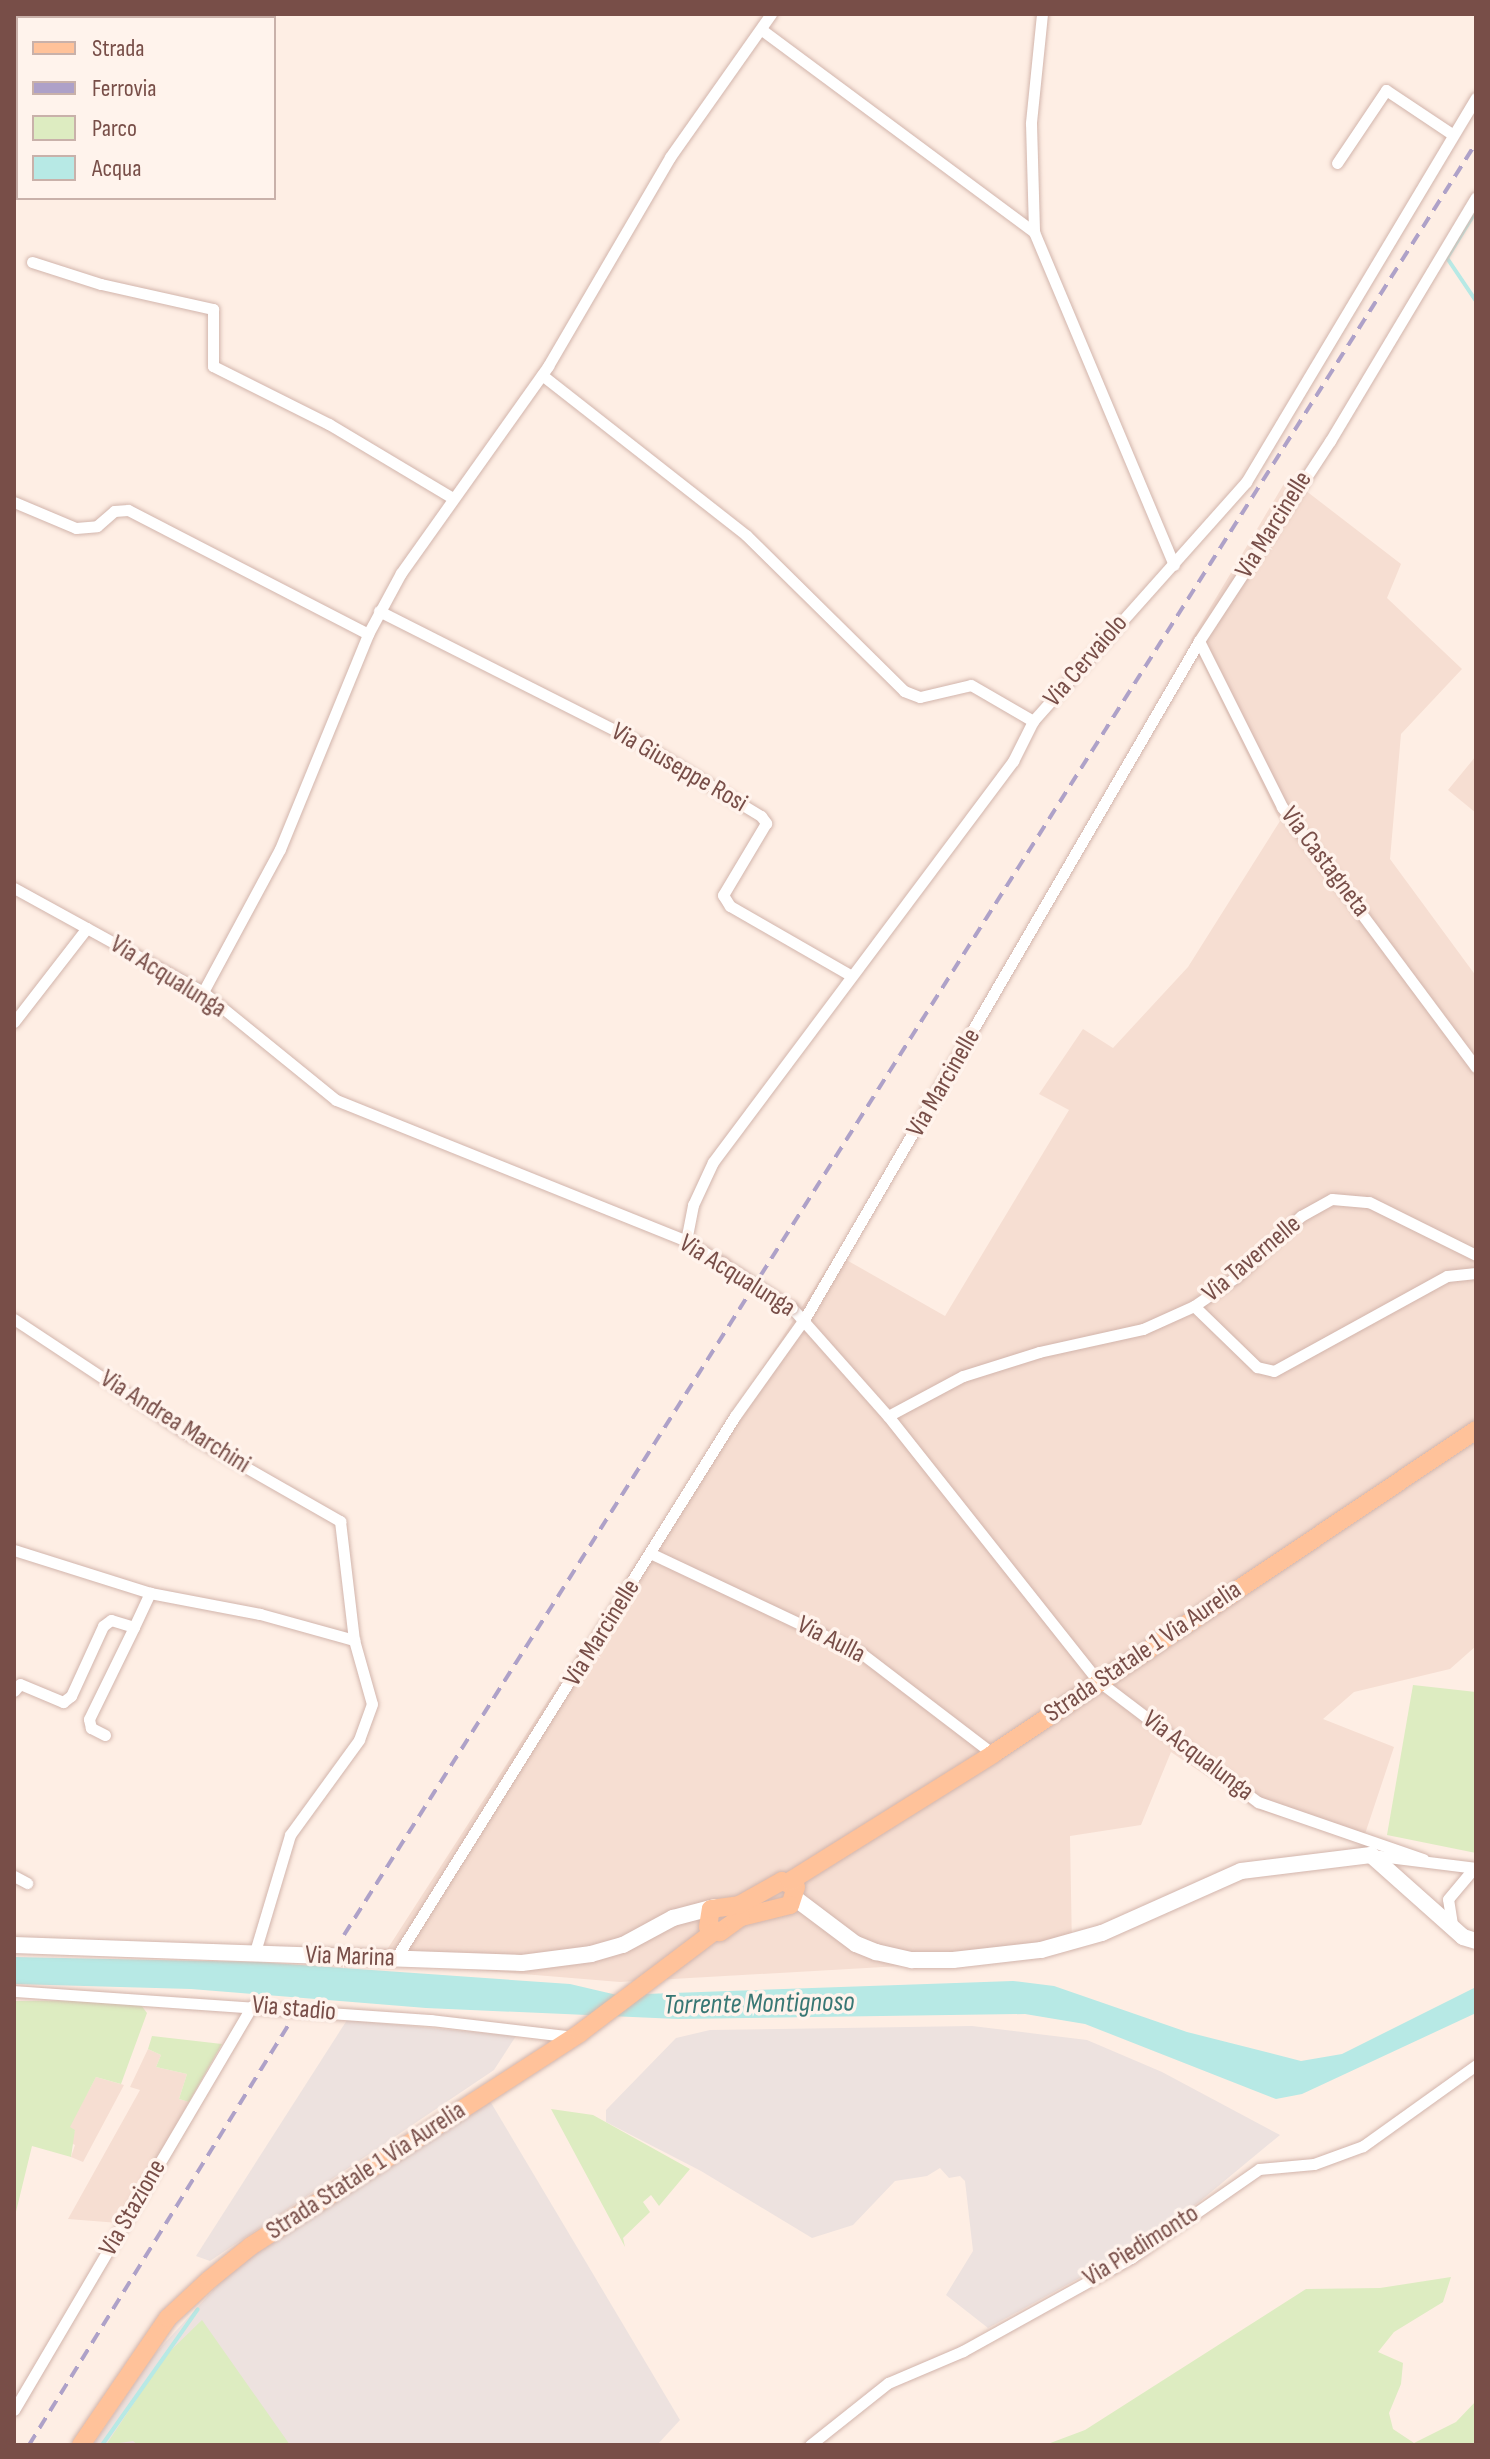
<!DOCTYPE html>
<style>
body{margin:0}
#map{position:relative;width:1490px;height:2459px;overflow:hidden;background:#feeee4;font-family:"Sofia Sans Condensed",sans-serif}
div>[style]{position:absolute}
[style*='--x']{left:calc(var(--x)*1px);top:calc(var(--y)*1px);width:calc(var(--w)*1px);rotate:calc(var(--a)*1deg)}
.residential>*{inset:0;background:#f6ded2}
.industrial>*{inset:0;background:#ede2df}
.green>*{inset:0;background:#ddecc1}
.water>*{inset:0;background:#b7e9e5}
.stream>*{height:4px;margin:-2px;padding:0 2px;transform-origin:2px;border-radius:2px;background:#b7e9e5}
.roads{filter:drop-shadow(0 0 2px #d2b5ac) drop-shadow(0 0 2px #d2b5ac)}
.street>*{height:11px;margin:-5.5px;padding:0 5.5px;transform-origin:5.5px;border-radius:5.5px;background:#fff}
.secondary>*{height:16px;margin:-8px;padding:0 8px;transform-origin:8px;border-radius:8px;background:#fff}
.primary>*{height:18px;margin:-9px;padding:0 9px;transform-origin:9px;border-radius:9px;background:#ffc29a}
.rail>*{height:4px;margin-top:-2px;transform-origin:0;background:repeating-linear-gradient(90deg,#aea1c8 0 12px,transparent 0 20px)}
.bridges{filter:drop-shadow(0 0 2px #d2b5ac) drop-shadow(0 0 2px #d2b5ac)}
.street-bridge>*{height:11px;margin:-5.5px;padding:0 5.5px;transform-origin:5.5px;border-radius:5.5px;background:#fff}
span{translate:-50% -50%;white-space:nowrap;text-align:center;line-height:1.15;-webkit-text-stroke:7px #fff3ec;paint-order:stroke}
.street-label{font-size:26px;color:#784e48}
.water-label{font-size:28px;color:#387774;font-style:italic}
.frame{position:absolute;inset:0;border:16px solid #784e48;pointer-events:none}
.legend{position:absolute;left:16px;top:16px;width:260px;height:184px;box-sizing:border-box;background:#fff3ec;border:2px solid #c9b1aa;margin:0;padding:10px 14px;list-style:none;font-size:24px;color:#784e48}
.legend li{display:flex;align-items:center;gap:16px;height:40px}
.legend b{width:40px;border:2px solid #c9b1aa}
</style>
<div id="map">
<div class="residential">
<i style="clip-path:polygon(1288px 477px,1401px 564px,1387px 598px,1462px 669px,1401px 734px,1390px 859px,1476px 976px,1476px 1646px,1450px 1669px,1354px 1692px,1323px 1719px,1394px 1747px,1363px 1840px,1257px 1810px,1171px 1752px,1141px 1825px,1070px 1836px,1072px 1948px,1040px 1958px,620px 1982px,379px 1962px,836px 1254px,945px 1316px,1069px 1110px,1039px 1094px,1083px 1029px,1113px 1048px,1188px 967px,1280px 821px,1191px 640px)"></i>
<i style="clip-path:polygon(1476px 756px,1476px 813px,1448px 790px)"></i>
<i style="clip-path:polygon(148px 2049px,161px 2055px,156px 2067px,187px 2074px,179px 2099px,189px 2102px,119px 2223px,68px 2219px,140px 2090px,130px 2087px)"></i>
<i style="clip-path:polygon(96px 2077px,124px 2085px,83px 2162px,71px 2157px,75px 2145px,69px 2142px,75px 2131px,69px 2127px)"></i>
</div>
<div class="industrial">
<i style="clip-path:polygon(347px 2020px,516px 2036px,494px 2070px,210px 2261px,196px 2256px)"></i>
<i style="clip-path:polygon(972px 2026px,1087px 2040px,1162px 2072px,1280px 2135px,1199px 2202px,1125px 2253px,988px 2328px,946px 2295px,973px 2251px,965px 2181px,960px 2176px,949px 2178px,940px 2168px,927px 2176px,895px 2181px,853px 2225px,812px 2238px,701px 2171px,606px 2122px,606px 2110px,676px 2038px,710px 2030px)"></i>
<i style="clip-path:polygon(490px 2101px,680px 2420px,657px 2445px,93px 2445px,153px 2356px,237px 2264px)"></i>
</div>
<div class="green">
<i style="clip-path:polygon(1413px 1685px,1476px 1692px,1476px 1853px,1387px 1835px)"></i>
<i style="clip-path:polygon(118px 2000px,141px 2005px,147px 2013px,121px 2084px,96px 2077px,70px 2127px,75px 2130px,71px 2157px,32px 2146px,14px 2220px,14px 2001px)"></i>
<i style="clip-path:polygon(152px 2036px,222px 2044px,189px 2102px,179px 2099px,187px 2074px,156px 2067px,161px 2055px,148px 2049px)"></i>
<i style="clip-path:polygon(551px 2109px,593px 2115px,690px 2169px,659px 2206px,651px 2195px,643px 2202px,650px 2212px,623px 2238px,625px 2247px)"></i>
<i style="clip-path:polygon(1451px 2277px,1443px 2302px,1394px 2332px,1378px 2352px,1403px 2363px,1401px 2384px,1389px 2413px,1393px 2429px,1414px 2443px,1456px 2422px,1476px 2401px,1476px 2445px,1045px 2445px,1085px 2430px,1306px 2289px,1380px 2288px)"></i>
<i style="clip-path:polygon(202px 2320px,290px 2445px,138px 2445px,133px 2441px,106px 2445px,166px 2355px)"></i>
</div>
<div class="water">
<i style="clip-path:polygon(14px 1957px,258px 1962px,570px 1984px,617px 1995px,1013px 1981px,1054px 1986px,1187px 2032px,1301px 2061px,1342px 2054px,1476px 1987px,1476px 2013px,1302px 2094px,1276px 2099px,1085px 2024px,1025px 2014px,678px 2019px,426px 2008px,191px 1989px,14px 1984px)"></i>
</div>
<div class="stream">
<i style="--x:1476;--y:211;--w:55;--a:121.7"></i>
<i style="--x:1447;--y:258;--w:52;--a:56"></i>
<i style="--x:102;--y:2445;--w:166;--a:-54.8"></i>
</div>
<div class="roads">
<div class="street">
<i style="--x:1042;--y:14;--w:110;--a:95.8"></i>
<i style="--x:1031;--y:123;--w:109;--a:88.4"></i>
<i style="--x:1034;--y:232;--w:361;--a:67.2"></i>
<i style="--x:87;--y:18;--w:6;--a:-45"></i>
<i style="--x:762;--y:30;--w:339;--a:36.6"></i>
<i style="--x:14;--y:95;--w:6;--a:-45"></i>
<i style="--x:1337;--y:163;--w:88;--a:-56.1"></i>
<i style="--x:1386;--y:90;--w:79;--a:33.7"></i>
<i style="--x:32;--y:262;--w:72;--a:17.7"></i>
<i style="--x:101;--y:284;--w:115;--a:12.6"></i>
<i style="--x:213;--y:309;--w:57;--a:90"></i>
<i style="--x:213;--y:366;--w:130;--a:26.6"></i>
<i style="--x:329;--y:424;--w:142;--a:30.9"></i>
<i style="--x:542;--y:375;--w:259;--a:38.1"></i>
<i style="--x:746;--y:535;--w:222;--a:44.6"></i>
<i style="--x:904;--y:691;--w:17;--a:21"></i>
<i style="--x:920;--y:697;--w:52;--a:-13.2"></i>
<i style="--x:971;--y:685;--w:72;--a:30.1"></i>
<i style="--x:14;--y:502;--w:67;--a:22.8"></i>
<i style="--x:76;--y:528;--w:21;--a:-5"></i>
<i style="--x:97;--y:526;--w:23;--a:-41"></i>
<i style="--x:114;--y:511;--w:14;--a:-4"></i>
<i style="--x:128;--y:510;--w:270;--a:27.3"></i>
<i style="--x:379;--y:611;--w:297;--a:26.8"></i>
<i style="--x:644;--y:745;--w:137;--a:31.3"></i>
<i style="--x:761;--y:816;--w:9;--a:54"></i>
<i style="--x:766;--y:823;--w:84;--a:120.8"></i>
<i style="--x:723;--y:895;--w:13;--a:58"></i>
<i style="--x:730;--y:906;--w:138;--a:29.9"></i>
<i style="--x:1199;--y:641;--w:186;--a:63.4"></i>
<i style="--x:1282;--y:807;--w:324;--a:53.3"></i>
<i style="--x:14;--y:888;--w:216;--a:28.8"></i>
<i style="--x:203;--y:992;--w:171;--a:39.1"></i>
<i style="--x:336;--y:1100;--w:377;--a:21.9"></i>
<i style="--x:686;--y:1241;--w:42;--a:31.4"></i>
<i style="--x:203;--y:992;--w:162;--a:-61.7"></i>
<i style="--x:280;--y:849;--w:232;--a:-67.7"></i>
<i style="--x:368;--y:634;--w:69;--a:-61.6"></i>
<i style="--x:401;--y:573;--w:254;--a:-54.6"></i>
<i style="--x:548;--y:366;--w:242;--a:-59.7"></i>
<i style="--x:670;--y:157;--w:175;--a:-54.8"></i>
<i style="--x:14;--y:1022;--w:119;--a:-52.2"></i>
<i style="--x:686;--y:1241;--w:37;--a:-79"></i>
<i style="--x:693;--y:1205;--w:47;--a:-65.1"></i>
<i style="--x:713;--y:1162;--w:501;--a:-53.2"></i>
<i style="--x:1013;--y:761;--w:45;--a:-63.4"></i>
<i style="--x:1033;--y:721;--w:320;--a:-48.3"></i>
<i style="--x:1246;--y:482;--w:448;--a:-59.1"></i>
<i style="--x:1194;--y:1306;--w:88;--a:44.1"></i>
<i style="--x:1257;--y:1367;--w:17;--a:13"></i>
<i style="--x:1274;--y:1371;--w:197;--a:-28.8"></i>
<i style="--x:1447;--y:1276;--w:29;--a:-6"></i>
<i style="--x:792;--y:1308;--w:144;--a:48.4"></i>
<i style="--x:888;--y:1416;--w:337;--a:51.6"></i>
<i style="--x:1097;--y:1680;--w:202;--a:37.2"></i>
<i style="--x:1258;--y:1802;--w:175;--a:19.1"></i>
<i style="--x:14;--y:1319;--w:212;--a:33.5"></i>
<i style="--x:191;--y:1436;--w:172;--a:29.7"></i>
<i style="--x:340;--y:1521;--w:120;--a:83.3"></i>
<i style="--x:354;--y:1640;--w:66;--a:74.3"></i>
<i style="--x:372;--y:1704;--w:38;--a:110"></i>
<i style="--x:359;--y:1740;--w:117;--a:126"></i>
<i style="--x:290;--y:1835;--w:122;--a:106.7"></i>
<i style="--x:888;--y:1416;--w:85;--a:-28.1"></i>
<i style="--x:963;--y:1376;--w:80;--a:-17.5"></i>
<i style="--x:1039;--y:1352;--w:107;--a:-12.5"></i>
<i style="--x:1143;--y:1329;--w:56;--a:-24.3"></i>
<i style="--x:1194;--y:1306;--w:51;--a:-34.6"></i>
<i style="--x:1236;--y:1277;--w:89;--a:-43.2"></i>
<i style="--x:1301;--y:1216;--w:35;--a:-29"></i>
<i style="--x:1332;--y:1199;--w:37;--a:5"></i>
<i style="--x:1369;--y:1202;--w:119;--a:26.4"></i>
<i style="--x:14;--y:1550;--w:143;--a:17.5"></i>
<i style="--x:150;--y:1593;--w:112;--a:10.8"></i>
<i style="--x:260;--y:1614;--w:98;--a:15.5"></i>
<i style="--x:652;--y:1554;--w:231;--a:25.3"></i>
<i style="--x:861;--y:1653;--w:166;--a:37.4"></i>
<i style="--x:14;--y:1691;--w:9;--a:-49"></i>
<i style="--x:20;--y:1684;--w:47;--a:22.7"></i>
<i style="--x:63;--y:1702;--w:10;--a:-37"></i>
<i style="--x:71;--y:1696;--w:77;--a:-65.4"></i>
<i style="--x:103;--y:1626;--w:10;--a:-37"></i>
<i style="--x:111;--y:1620;--w:24;--a:17"></i>
<i style="--x:134;--y:1627;--w:38;--a:-65"></i>
<i style="--x:105;--y:1735;--w:16;--a:-153"></i>
<i style="--x:91;--y:1728;--w:9;--a:-103"></i>
<i style="--x:89;--y:1719;--w:102;--a:-63.9"></i>
<i style="--x:1372;--y:1855;--w:105;--a:7.1"></i>
<i style="--x:14;--y:1876;--w:15;--a:28"></i>
<i style="--x:1452;--y:1924;--w:25;--a:-99"></i>
<i style="--x:1448;--y:1899;--w:40;--a:-50"></i>
<i style="--x:396;--y:1958;--w:639;--a:-57.98"></i>
<i style="--x:735;--y:1416;--w:120;--a:-54.5"></i>
<i style="--x:805;--y:1318;--w:783;--a:-59.8"></i>
<i style="--x:1199;--y:641;--w:239;--a:-56.8"></i>
<i style="--x:1330;--y:441;--w:284;--a:-59.1"></i>
<i style="--x:14;--y:1991;--w:418;--a:4"></i>
<i style="--x:431;--y:2020;--w:143;--a:6.8"></i>
<i style="--x:14;--y:2410;--w:469;--a:-59.5"></i>
<i style="--x:810;--y:2445;--w:100;--a:-38.5"></i>
<i style="--x:888;--y:2383;--w:82;--a:-23.1"></i>
<i style="--x:963;--y:2351;--w:192;--a:-29"></i>
<i style="--x:1131;--y:2258;--w:156;--a:-34.8"></i>
<i style="--x:1259;--y:2169;--w:55;--a:-5.2"></i>
<i style="--x:1314;--y:2164;--w:52;--a:-20.2"></i>
<i style="--x:1363;--y:2146;--w:139;--a:-35.6"></i>
</div>
<div class="secondary">
<i style="--x:796;--y:1899;--w:75;--a:36.9"></i>
<i style="--x:856;--y:1944;--w:22;--a:22"></i>
<i style="--x:876;--y:1952;--w:37;--a:13"></i>
<i style="--x:912;--y:1960;--w:41;--a:0"></i>
<i style="--x:953;--y:1960;--w:89;--a:-6.5"></i>
<i style="--x:1041;--y:1950;--w:63;--a:-15.6"></i>
<i style="--x:1102;--y:1933;--w:152;--a:-24"></i>
<i style="--x:1241;--y:1871;--w:131;--a:-7"></i>
<i style="--x:1371;--y:1855;--w:123;--a:41.7"></i>
<i style="--x:1463;--y:1937;--w:14;--a:17"></i>
<i style="--x:14;--y:1945;--w:508;--a:2.03"></i>
<i style="--x:522;--y:1963;--w:70;--a:-7.4"></i>
<i style="--x:591;--y:1954;--w:33;--a:-16"></i>
<i style="--x:623;--y:1945;--w:57;--a:-28.4"></i>
<i style="--x:673;--y:1918;--w:43;--a:-14.7"></i>
</div>
<div class="primary">
<i style="--x:782;--y:1881;--w:15;--a:23"></i>
<i style="--x:796;--y:1887;--w:19;--a:108"></i>
<i style="--x:790;--y:1905;--w:50;--a:166.2"></i>
<i style="--x:741;--y:1917;--w:26;--a:144"></i>
<i style="--x:720;--y:1932;--w:13;--a:-157"></i>
<i style="--x:708;--y:1927;--w:18;--a:-81"></i>
<i style="--x:711;--y:1909;--w:28;--a:-8"></i>
<i style="--x:739;--y:1905;--w:49;--a:-29.2"></i>
<i style="--x:790;--y:1881;--w:239;--a:-32"></i>
<i style="--x:993;--y:1754;--w:582;--a:-33.85"></i>
<i style="--x:81;--y:2445;--w:154;--a:-55.6"></i>
<i style="--x:168;--y:2318;--w:56;--a:-42.8"></i>
<i style="--x:209;--y:2280;--w:54;--a:-39"></i>
<i style="--x:251;--y:2246;--w:392;--a:-32.9"></i>
<i style="--x:580;--y:2033;--w:169;--a:-37.1"></i>
</div>
</div>
<div class="rail">
<i style="--x:344;--y:1935;--w:2120;--a:-57.72"></i>
<i style="--x:29;--y:2445;--w:496;--a:-58.3"></i>
</div>
<div class="bridges">
<div class="street-bridge">
<i style="--x:722;--y:1263;--w:83;--a:32.7"></i>
</div>
</div>
<div class="street-label">
<span style="left:1274px;top:525px;rotate:-58deg">Via Marcinelle</span>
<span style="left:1086px;top:661px;rotate:-49deg">Via Cervaiolo</span>
<span style="left:679px;top:768px;rotate:30deg">Via Giuseppe Rosi</span>
<span style="left:1325px;top:862px;rotate:53deg">Via Castagneta</span>
<span style="left:168px;top:977px;rotate:32deg">Via Acqualunga</span>
<span style="left:944px;top:1083px;rotate:-60deg">Via Marcinelle</span>
<span style="left:1252px;top:1259px;rotate:-40deg">Via Tavernelle</span>
<span style="left:737px;top:1276px;rotate:32deg">Via Acqualunga</span>
<span style="left:175px;top:1422px;rotate:32deg">Via Andrea Marchini</span>
<span style="left:602px;top:1633px;rotate:-58deg">Via Marcinelle</span>
<span style="left:831px;top:1640px;rotate:27deg">Via Aulla</span>
<span style="left:1143px;top:1652px;rotate:-34deg">Strada Statale 1 Via Aurelia</span>
<span style="left:1198px;top:1756px;rotate:37deg">Via Acqualunga</span>
<span style="left:350px;top:1957px;rotate:2deg">Via Marina</span>
<span style="left:294px;top:2009px;rotate:5deg">Via stadio</span>
<span style="left:366px;top:2171px;rotate:-33deg">Strada Statale 1 Via Aurelia</span>
<span style="left:133px;top:2208px;rotate:-60deg">Via Stazione</span>
<span style="left:1141px;top:2246px;rotate:-32deg">Via Piedimonto</span>
</div>
<div class="water-label">
<span style="left:759px;top:2004px;rotate:-1deg">Torrente Montignoso</span>
</div>
<div class="frame"></div>
<ul class="legend">
<li><b style="height:10px;background:#ffc29a"></b>Strada</li>
<li><b style="height:10px;background:#aea1c8"></b>Ferrovia</li>
<li><b style="height:22px;background:#ddecc1"></b>Parco</li>
<li><b style="height:22px;background:#b7e9e5"></b>Acqua</li>
</ul>
</div>
